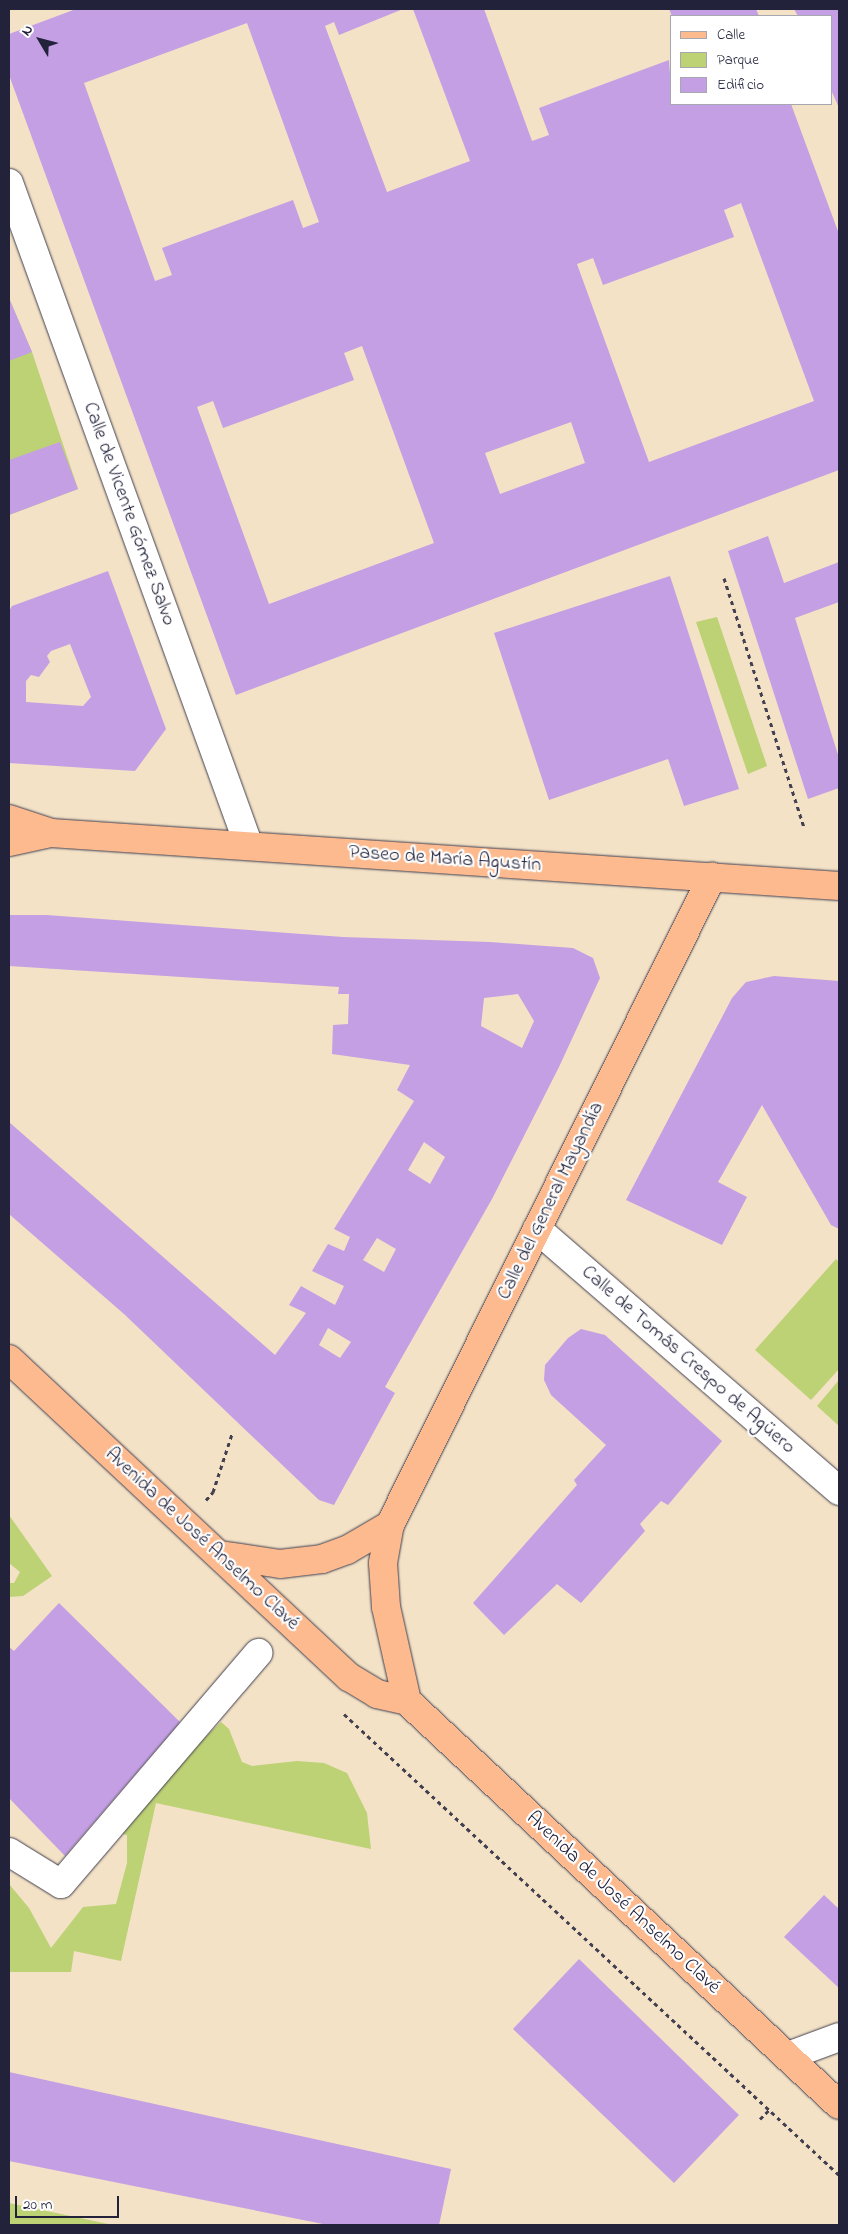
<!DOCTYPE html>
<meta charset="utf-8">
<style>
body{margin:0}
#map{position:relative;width:848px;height:2234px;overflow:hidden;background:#f3e2c6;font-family:"Indie Flower",sans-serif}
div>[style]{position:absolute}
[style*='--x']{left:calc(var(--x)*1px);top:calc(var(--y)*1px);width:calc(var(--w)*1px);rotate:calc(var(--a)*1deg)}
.green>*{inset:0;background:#bdd175}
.building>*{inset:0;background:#c49fe4}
.path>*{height:3px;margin-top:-1.5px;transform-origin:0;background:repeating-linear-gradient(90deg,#413f50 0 4px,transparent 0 8px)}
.roads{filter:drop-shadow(0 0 1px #413f50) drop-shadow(0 0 1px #413f50)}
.minor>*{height:28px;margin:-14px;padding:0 14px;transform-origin:14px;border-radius:14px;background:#fff}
.major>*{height:28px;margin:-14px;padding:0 14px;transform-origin:14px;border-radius:14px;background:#fcba8e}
span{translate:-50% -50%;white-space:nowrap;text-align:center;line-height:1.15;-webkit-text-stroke:4.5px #fff;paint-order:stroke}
.street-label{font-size:20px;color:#22223b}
.frame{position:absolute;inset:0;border:10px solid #22223b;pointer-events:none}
.legend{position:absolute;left:670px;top:15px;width:162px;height:90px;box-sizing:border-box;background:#fff;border:1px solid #a7a7b1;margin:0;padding:6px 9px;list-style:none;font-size:15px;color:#22223b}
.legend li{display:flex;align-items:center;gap:10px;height:25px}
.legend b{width:25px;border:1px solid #a7a7b1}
.north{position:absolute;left:15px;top:15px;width:50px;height:50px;-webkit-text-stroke:4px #fff;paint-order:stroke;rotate:307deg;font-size:14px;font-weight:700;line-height:20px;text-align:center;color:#22223b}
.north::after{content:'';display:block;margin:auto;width:18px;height:22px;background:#22223b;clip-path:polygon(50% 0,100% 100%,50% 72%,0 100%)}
.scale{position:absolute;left:15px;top:2196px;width:104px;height:22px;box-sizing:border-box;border:2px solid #22223b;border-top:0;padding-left:6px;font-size:15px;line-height:18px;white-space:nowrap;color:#22223b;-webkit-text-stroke:4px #fff;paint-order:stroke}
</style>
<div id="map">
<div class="green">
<i style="clip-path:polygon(9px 298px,32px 352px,78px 489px,9px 515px)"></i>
<i style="clip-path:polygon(717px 617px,767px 766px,748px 774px,696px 622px)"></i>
<i style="clip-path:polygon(836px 1259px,839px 1262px,839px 1369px,811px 1400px,755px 1350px)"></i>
<i style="clip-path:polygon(839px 1380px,839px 1426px,817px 1406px)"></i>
<i style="clip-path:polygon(9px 1515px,52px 1576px,23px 1596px,9px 1597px,9px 1583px,14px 1583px,20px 1572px,9px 1563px)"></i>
<i style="clip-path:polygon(221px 1722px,229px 1729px,242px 1762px,252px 1766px,297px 1761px,324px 1763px,347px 1773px,367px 1813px,371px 1849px,156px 1803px,121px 1961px,74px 1951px,71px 1972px,9px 1972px,9px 1884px,29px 1908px,51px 1948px,83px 1907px,116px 1904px,127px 1863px,127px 1835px,119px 1833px,195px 1747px)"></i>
<i style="clip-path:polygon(9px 2203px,113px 2225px,9px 2225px)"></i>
</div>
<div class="building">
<i style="clip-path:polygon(evenodd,76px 9px,403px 9px,339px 35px,334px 22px,325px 26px,387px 192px,470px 161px,413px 9px,484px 9px,532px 141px,549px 135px,539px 108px,669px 60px,672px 104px,791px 104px,839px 234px,839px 470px,236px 695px,9px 75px,9px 34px,76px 9px,247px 23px,319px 222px,303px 228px,293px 200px,162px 248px,172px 275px,155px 281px,84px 83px,247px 23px,76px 9px,741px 203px,814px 401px,649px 462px,577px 264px,593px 258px,603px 285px,734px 237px,724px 210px,741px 203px,76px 9px,362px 346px,434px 543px,269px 604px,197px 407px,213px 401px,223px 428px,354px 380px,344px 353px,362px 346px,76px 9px,571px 422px,585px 463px,500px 494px,485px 453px,571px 422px)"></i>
<i style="clip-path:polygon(669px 9px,756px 9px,759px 16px,672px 16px)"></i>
<i style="clip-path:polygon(794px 9px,839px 9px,839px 108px,832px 92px,832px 16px,798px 16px)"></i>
<i style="clip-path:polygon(9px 298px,32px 352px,9px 361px)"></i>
<i style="clip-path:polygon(60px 442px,78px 489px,9px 515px,9px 460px)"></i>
<i style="clip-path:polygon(768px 536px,784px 583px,839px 562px,839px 602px,795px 618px,839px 758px,839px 788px,808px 799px,728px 551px)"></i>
<i style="clip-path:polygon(evenodd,108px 571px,166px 729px,135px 771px,9px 763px,9px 611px,12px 606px,108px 571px,70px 644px,91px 697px,83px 706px,26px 702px,26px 681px,31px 675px,39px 677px,50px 662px,47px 656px,51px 651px,70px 644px)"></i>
<i style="clip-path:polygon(670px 576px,739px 789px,684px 806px,668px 759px,549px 800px,494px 633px)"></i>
<i style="clip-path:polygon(evenodd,9px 915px,47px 915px,343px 937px,490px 942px,573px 948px,593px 958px,600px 978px,559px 1067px,492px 1199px,385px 1387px,395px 1393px,334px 1505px,319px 1500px,124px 1314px,9px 1214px,9px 1122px,275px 1355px,306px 1313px,289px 1305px,301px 1286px,335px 1305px,344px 1286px,312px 1271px,328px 1244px,344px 1251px,350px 1237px,334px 1229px,414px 1101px,397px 1090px,410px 1065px,332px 1054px,333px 1025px,348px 1024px,349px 994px,338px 994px,339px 987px,9px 966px,9px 915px,518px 994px,534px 1021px,522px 1048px,481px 1026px,484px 998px,518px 994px,9px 915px,424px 1142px,445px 1157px,430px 1184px,408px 1170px,424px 1142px,9px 915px,377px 1238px,396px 1249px,384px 1272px,363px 1260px,377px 1238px,9px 915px,328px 1328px,351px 1342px,340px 1358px,319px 1345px,328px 1328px)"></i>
<i style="clip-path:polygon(774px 976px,839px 981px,839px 1229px,831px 1225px,762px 1105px,718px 1182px,747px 1197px,722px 1245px,626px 1200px,732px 998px,746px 982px)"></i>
<i style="clip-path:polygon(581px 1329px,605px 1335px,722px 1441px,668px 1505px,661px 1501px,640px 1524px,645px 1531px,581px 1603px,557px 1584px,504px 1635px,473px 1603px,577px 1485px,574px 1480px,606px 1445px,551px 1395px,544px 1380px,545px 1365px,568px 1338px)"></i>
<i style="clip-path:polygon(59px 1603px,180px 1722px,65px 1856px,9px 1798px,9px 1647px,14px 1651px)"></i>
<i style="clip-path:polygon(824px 1895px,839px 1909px,839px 1988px,784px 1937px)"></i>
<i style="clip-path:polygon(579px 1959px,739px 2115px,674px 2183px,513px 2029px)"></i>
<i style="clip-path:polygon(9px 2072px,451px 2169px,439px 2225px,328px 2225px,9px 2161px)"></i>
</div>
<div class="path">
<i style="--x:724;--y:578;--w:262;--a:72.2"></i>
<i style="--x:206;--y:1500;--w:11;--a:-49"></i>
<i style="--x:213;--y:1492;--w:61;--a:-71.9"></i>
<i style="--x:344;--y:1714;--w:676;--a:42.96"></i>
<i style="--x:760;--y:2119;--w:13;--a:-45"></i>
</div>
<div class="roads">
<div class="minor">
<i style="--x:9;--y:183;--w:705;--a:70.1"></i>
<i style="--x:537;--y:1229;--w:400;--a:40.9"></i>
<i style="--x:9;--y:1852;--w:61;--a:31.6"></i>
<i style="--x:61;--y:1884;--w:304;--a:-49.5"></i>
<i style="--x:788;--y:2056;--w:54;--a:-20.4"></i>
</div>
<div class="major">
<i style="--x:9;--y:819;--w:44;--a:18.4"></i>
<i style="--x:51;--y:833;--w:790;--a:3.85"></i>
<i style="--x:9;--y:842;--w:42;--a:-12.4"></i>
<i style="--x:9;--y:1359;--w:466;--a:43.1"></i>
<i style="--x:349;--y:1677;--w:33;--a:31"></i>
<i style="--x:377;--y:1694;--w:31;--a:13"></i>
<i style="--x:407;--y:1701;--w:591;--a:43.08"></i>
<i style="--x:220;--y:1555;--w:61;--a:8.5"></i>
<i style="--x:280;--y:1564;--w:42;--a:-6.8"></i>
<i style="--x:322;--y:1559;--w:27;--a:-20"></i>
<i style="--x:347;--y:1550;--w:50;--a:-30.2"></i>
<i style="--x:407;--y:1701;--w:96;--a:-102.6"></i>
<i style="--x:386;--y:1607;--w:44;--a:-93.9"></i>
<i style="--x:383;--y:1563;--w:39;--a:-80"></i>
<i style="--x:390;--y:1525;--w:724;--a:-63.58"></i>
</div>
</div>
<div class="street-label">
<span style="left:129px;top:514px;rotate:70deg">Calle de Vicente Gómez Salvo</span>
<span style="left:445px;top:859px;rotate:4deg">Paseo de María Agustín</span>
<span style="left:551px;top:1201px;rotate:-64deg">Calle del General Mayandía</span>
<span style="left:688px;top:1360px;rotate:41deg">Calle de Tomás Crespo de Agüero</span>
<span style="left:202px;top:1539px;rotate:43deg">Avenida de José Anselmo Clavé</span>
<span style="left:623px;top:1903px;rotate:43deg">Avenida de José Anselmo Clavé</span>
</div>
<div class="frame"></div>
<ul class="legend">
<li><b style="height:6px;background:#fcba8e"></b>Calle</li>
<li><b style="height:14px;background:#bdd175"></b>Parque</li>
<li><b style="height:14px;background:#c49fe4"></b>Edificio</li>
</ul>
<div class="north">N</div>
<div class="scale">20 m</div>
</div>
